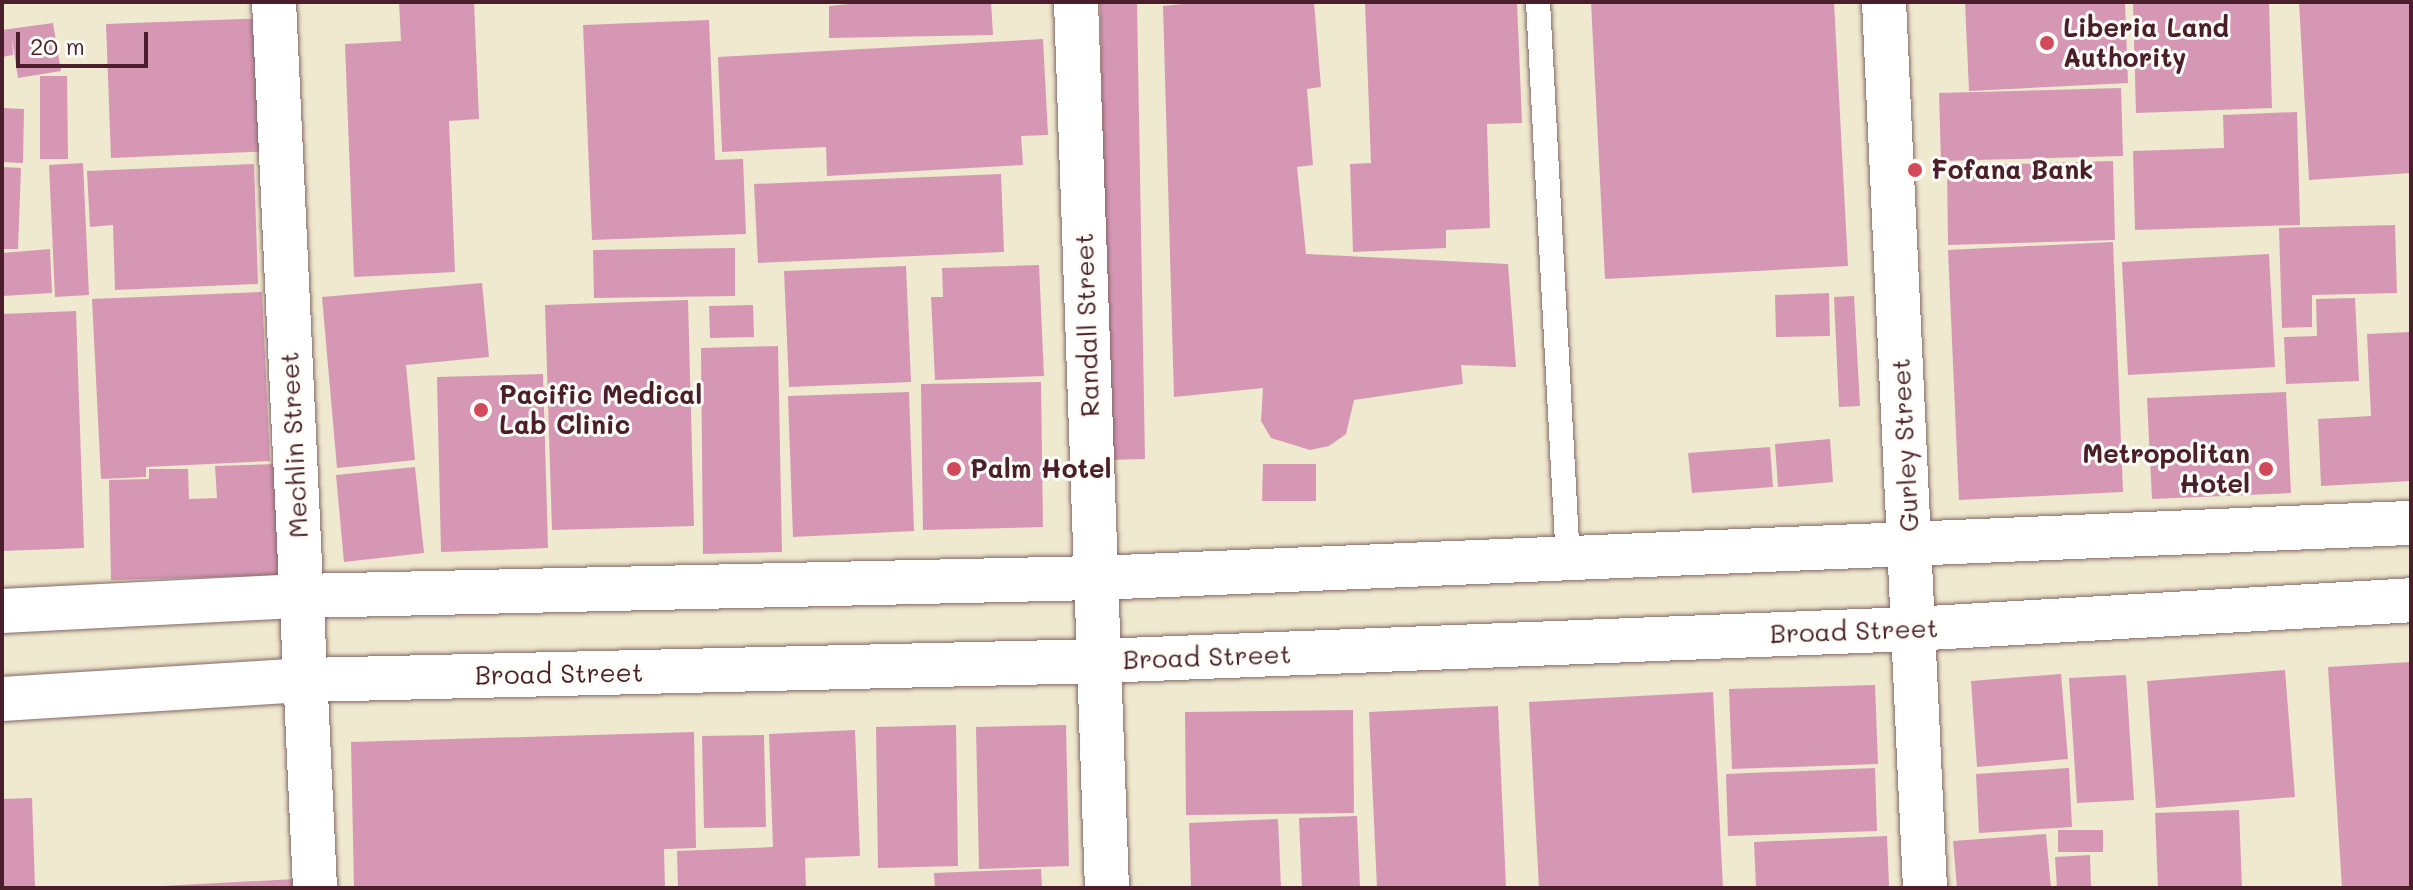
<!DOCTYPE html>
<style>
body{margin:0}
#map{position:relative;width:2413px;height:890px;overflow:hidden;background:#efe9cf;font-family:Mali,sans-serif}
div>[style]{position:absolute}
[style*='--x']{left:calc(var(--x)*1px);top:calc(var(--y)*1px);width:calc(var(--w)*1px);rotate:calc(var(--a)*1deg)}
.building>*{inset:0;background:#d697b5}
.roads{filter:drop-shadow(0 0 2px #846664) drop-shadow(0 0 2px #846664)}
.lane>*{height:24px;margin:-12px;padding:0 12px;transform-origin:12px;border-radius:12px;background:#fff}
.street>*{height:44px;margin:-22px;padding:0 22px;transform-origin:22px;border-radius:22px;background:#fff}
.secondary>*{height:44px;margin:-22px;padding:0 22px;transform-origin:22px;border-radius:22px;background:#fff}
.dots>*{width:22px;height:22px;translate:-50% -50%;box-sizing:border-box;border:4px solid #fdfcf7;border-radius:50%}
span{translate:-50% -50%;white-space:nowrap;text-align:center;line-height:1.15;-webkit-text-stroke:6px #fdfcf7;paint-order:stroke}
.poi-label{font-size:26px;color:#4a1f2b;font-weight:700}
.left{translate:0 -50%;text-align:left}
.right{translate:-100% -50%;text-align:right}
.street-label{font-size:26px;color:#4a1f2b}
.frame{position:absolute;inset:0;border:4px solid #4a1f2b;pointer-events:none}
.scale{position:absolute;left:16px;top:32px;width:132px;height:36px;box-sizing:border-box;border:4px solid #4a1f2b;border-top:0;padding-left:10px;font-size:24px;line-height:28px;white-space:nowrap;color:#4a1f2b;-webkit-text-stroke:6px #fdfcf7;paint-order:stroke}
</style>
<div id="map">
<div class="building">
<i style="clip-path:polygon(399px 2px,474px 2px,479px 119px,449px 121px,455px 272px,354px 277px,345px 44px,401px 41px)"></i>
<i style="clip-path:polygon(870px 2px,991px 2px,993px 35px,829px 38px,829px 6px)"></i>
<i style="clip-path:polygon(1100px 2px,1137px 2px,1145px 459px,1108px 460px)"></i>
<i style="clip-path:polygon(1201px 2px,1314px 2px,1321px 87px,1307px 89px,1313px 165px,1297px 167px,1306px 254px,1508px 264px,1516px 367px,1461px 365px,1463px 384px,1354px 400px,1346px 434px,1329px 446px,1310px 450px,1271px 438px,1261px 421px,1263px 388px,1174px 397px,1163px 6px)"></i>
<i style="clip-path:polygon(1365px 2px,1517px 2px,1522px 123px,1487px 124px,1490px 228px,1446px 230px,1446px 248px,1353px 252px,1350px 164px,1371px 163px)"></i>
<i style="clip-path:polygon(1591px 2px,1834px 2px,1848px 266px,1605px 279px)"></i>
<i style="clip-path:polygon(1965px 2px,2125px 2px,2128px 83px,1969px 91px)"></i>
<i style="clip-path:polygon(2133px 2px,2269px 2px,2272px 108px,2136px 113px)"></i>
<i style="clip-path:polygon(2299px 2px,2410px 2px,2411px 173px,2309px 180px)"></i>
<i style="clip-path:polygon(270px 18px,275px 151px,111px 158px,106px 24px)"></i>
<i style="clip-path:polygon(709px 20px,715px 160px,743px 159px,746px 234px,592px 240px,583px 25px)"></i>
<i style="clip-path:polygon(53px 23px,61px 71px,18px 78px,12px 39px,13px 55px,2px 57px,2px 30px)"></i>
<i style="clip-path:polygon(1043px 39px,1048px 135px,1021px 136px,1023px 165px,827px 176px,826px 147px,722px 152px,718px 57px)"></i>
<i style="clip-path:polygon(40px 76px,67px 76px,68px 159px,40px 159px)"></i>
<i style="clip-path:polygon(2121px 88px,2123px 156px,1941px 161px,1939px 93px)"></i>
<i style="clip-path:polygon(2px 108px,24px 109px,23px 163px,2px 162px)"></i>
<i style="clip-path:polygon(2297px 112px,2300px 225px,2135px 230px,2133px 151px,2224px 148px,2223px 115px)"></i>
<i style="clip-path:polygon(2113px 161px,2115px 240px,1948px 245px,1947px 166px)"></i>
<i style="clip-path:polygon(83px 163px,89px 295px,55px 297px,49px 165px)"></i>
<i style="clip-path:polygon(254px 164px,258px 284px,115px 290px,113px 225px,90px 227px,87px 171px)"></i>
<i style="clip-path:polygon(2px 167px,21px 168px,18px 249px,2px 249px)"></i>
<i style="clip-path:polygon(1001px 174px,1004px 252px,758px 263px,754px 184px)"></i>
<i style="clip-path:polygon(2395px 225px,2397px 293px,2312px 295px,2312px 327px,2282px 328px,2279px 228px)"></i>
<i style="clip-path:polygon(2113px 242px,2123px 492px,1959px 500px,1948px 250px)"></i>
<i style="clip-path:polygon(735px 248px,735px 296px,594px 298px,593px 250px)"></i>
<i style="clip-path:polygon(50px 249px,52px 293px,2px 296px,2px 253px)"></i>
<i style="clip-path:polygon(2269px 254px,2275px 367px,2128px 375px,2122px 262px)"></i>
<i style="clip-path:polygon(1039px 265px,1044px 376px,935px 380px,931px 297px,943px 297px,942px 268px)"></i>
<i style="clip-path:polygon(906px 266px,911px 382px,789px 387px,784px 271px)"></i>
<i style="clip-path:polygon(482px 283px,489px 357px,406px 365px,415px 460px,337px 468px,322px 297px)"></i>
<i style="clip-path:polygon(262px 292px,270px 461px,146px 467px,146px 477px,101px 479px,92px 299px)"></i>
<i style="clip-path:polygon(1829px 293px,1830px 336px,1776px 337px,1775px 295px)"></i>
<i style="clip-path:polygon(1854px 296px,1860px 406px,1839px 407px,1834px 297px)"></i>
<i style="clip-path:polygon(2355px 298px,2359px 381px,2286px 384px,2284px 337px,2317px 336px,2316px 299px)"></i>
<i style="clip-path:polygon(688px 300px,694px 526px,552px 530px,545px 305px)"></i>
<i style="clip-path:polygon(753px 305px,754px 337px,710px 338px,709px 306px)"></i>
<i style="clip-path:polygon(76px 311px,84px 548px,2px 551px,2px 314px)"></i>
<i style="clip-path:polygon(2411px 332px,2411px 481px,2321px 486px,2318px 419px,2371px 416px,2367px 334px)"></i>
<i style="clip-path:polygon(778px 346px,782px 552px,703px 554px,701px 348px)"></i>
<i style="clip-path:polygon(543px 374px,548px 548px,441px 552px,437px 377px)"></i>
<i style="clip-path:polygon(1041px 382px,1043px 527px,923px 530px,921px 384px)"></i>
<i style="clip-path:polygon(909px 392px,914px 531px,793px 537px,788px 396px)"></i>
<i style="clip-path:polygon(2286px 392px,2291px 493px,2152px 499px,2147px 398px)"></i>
<i style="clip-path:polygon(1830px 439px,1833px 482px,1778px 487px,1775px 444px)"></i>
<i style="clip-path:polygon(1770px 447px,1773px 487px,1692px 493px,1688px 453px)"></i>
<i style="clip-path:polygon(276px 464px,279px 575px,111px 580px,109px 480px,149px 479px,149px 469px,188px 469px,189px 499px,217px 498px,215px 466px)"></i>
<i style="clip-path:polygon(1263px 464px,1316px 464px,1316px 501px,1262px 501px)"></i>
<i style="clip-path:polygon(415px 467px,424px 553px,344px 562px,336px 475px)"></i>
<i style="clip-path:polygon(2411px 662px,2411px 888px,2342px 888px,2328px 667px)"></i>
<i style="clip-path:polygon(2285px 670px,2295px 797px,2156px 808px,2147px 681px)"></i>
<i style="clip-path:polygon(2061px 674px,2068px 759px,1977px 767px,1971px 681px)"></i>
<i style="clip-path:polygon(2126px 675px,2134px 800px,2077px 803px,2069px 678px)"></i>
<i style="clip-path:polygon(1875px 685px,1878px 764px,1732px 769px,1729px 689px)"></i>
<i style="clip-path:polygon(1713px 692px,1723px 888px,1539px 888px,1529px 702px)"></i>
<i style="clip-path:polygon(1498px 706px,1506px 888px,1377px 888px,1369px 712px)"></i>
<i style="clip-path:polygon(1353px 710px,1354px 813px,1186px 815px,1185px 712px)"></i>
<i style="clip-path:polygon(956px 725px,958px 866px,878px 868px,876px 727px)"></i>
<i style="clip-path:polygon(1066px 725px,1069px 866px,979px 869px,976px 727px)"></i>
<i style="clip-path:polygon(855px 730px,860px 856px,805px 858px,806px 888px,678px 888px,677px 851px,773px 847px,769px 734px)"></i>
<i style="clip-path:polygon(694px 732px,696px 848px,664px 849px,665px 888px,354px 888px,351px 742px)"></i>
<i style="clip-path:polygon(764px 735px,766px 827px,704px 828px,702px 736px)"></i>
<i style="clip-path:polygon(1875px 768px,1877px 831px,1728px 836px,1726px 774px)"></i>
<i style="clip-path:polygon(2069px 768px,2072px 827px,1979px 833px,1976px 774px)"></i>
<i style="clip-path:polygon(32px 798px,35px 888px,2px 888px,2px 799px)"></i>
<i style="clip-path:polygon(2239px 810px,2242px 888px,2158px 888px,2155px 813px)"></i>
<i style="clip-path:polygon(1357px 816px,1360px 888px,1302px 888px,1299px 818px)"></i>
<i style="clip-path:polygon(1278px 819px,1281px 888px,1191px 888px,1189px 823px)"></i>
<i style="clip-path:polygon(2058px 830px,2103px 830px,2103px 852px,2058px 852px)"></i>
<i style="clip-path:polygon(2046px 834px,2051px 888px,1957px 888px,1953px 841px)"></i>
<i style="clip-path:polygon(1887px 836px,1889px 886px,1756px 888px,1754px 842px)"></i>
<i style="clip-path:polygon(2090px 855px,2091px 888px,2057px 888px,2055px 857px)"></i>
<i style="clip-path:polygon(1041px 869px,1042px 888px,935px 888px,934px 873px)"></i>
<i style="clip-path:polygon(295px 879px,295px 888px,162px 888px,162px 886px)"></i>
</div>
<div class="roads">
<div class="lane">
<i style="--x:1538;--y:2;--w:560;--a:86.93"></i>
</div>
<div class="street">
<i style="--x:1884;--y:2;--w:887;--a:87.35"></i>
</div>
<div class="secondary">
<i style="--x:274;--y:2;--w:887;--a:87.35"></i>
<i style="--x:1076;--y:2;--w:887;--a:88"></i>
<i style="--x:2;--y:611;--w:299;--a:-2.9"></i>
<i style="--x:301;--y:596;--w:795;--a:-1.3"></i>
<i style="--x:1096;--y:578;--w:1316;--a:-2.4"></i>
<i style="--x:2;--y:699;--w:305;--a:-3.6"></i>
<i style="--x:306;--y:680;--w:794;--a:-1.37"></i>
<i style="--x:1100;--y:661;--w:813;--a:-2.26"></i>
<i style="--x:1912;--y:629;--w:500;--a:-3.3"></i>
</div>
</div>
<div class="dots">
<i style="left:2047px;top:43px;background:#d1495b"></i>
<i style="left:1915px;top:170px;background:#d1495b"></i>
<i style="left:481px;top:410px;background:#d1495b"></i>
<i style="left:954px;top:469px;background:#d1495b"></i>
<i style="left:2266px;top:469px;background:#d1495b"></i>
</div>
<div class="poi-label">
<span class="left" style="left:2063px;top:43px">Liberia Land<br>Authority</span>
<span class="left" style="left:1931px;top:170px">Fofana Bank</span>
<span class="left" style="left:499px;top:410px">Pacific Medical<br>Lab Clinic</span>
<span class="right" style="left:2250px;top:469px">Metropolitan<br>Hotel</span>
<span class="left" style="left:970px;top:469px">Palm Hotel</span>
</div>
<div class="street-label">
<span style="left:1087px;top:325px;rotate:-92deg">Randall Street</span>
<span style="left:294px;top:445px;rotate:-93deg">Mechlin Street</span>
<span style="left:1905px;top:445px;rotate:-93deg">Gurley Street</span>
<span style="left:1854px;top:631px;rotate:-2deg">Broad Street</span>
<span style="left:1207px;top:657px;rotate:-2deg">Broad Street</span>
<span style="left:559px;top:674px;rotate:-1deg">Broad Street</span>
</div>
<div class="frame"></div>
<div class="scale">20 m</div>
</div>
